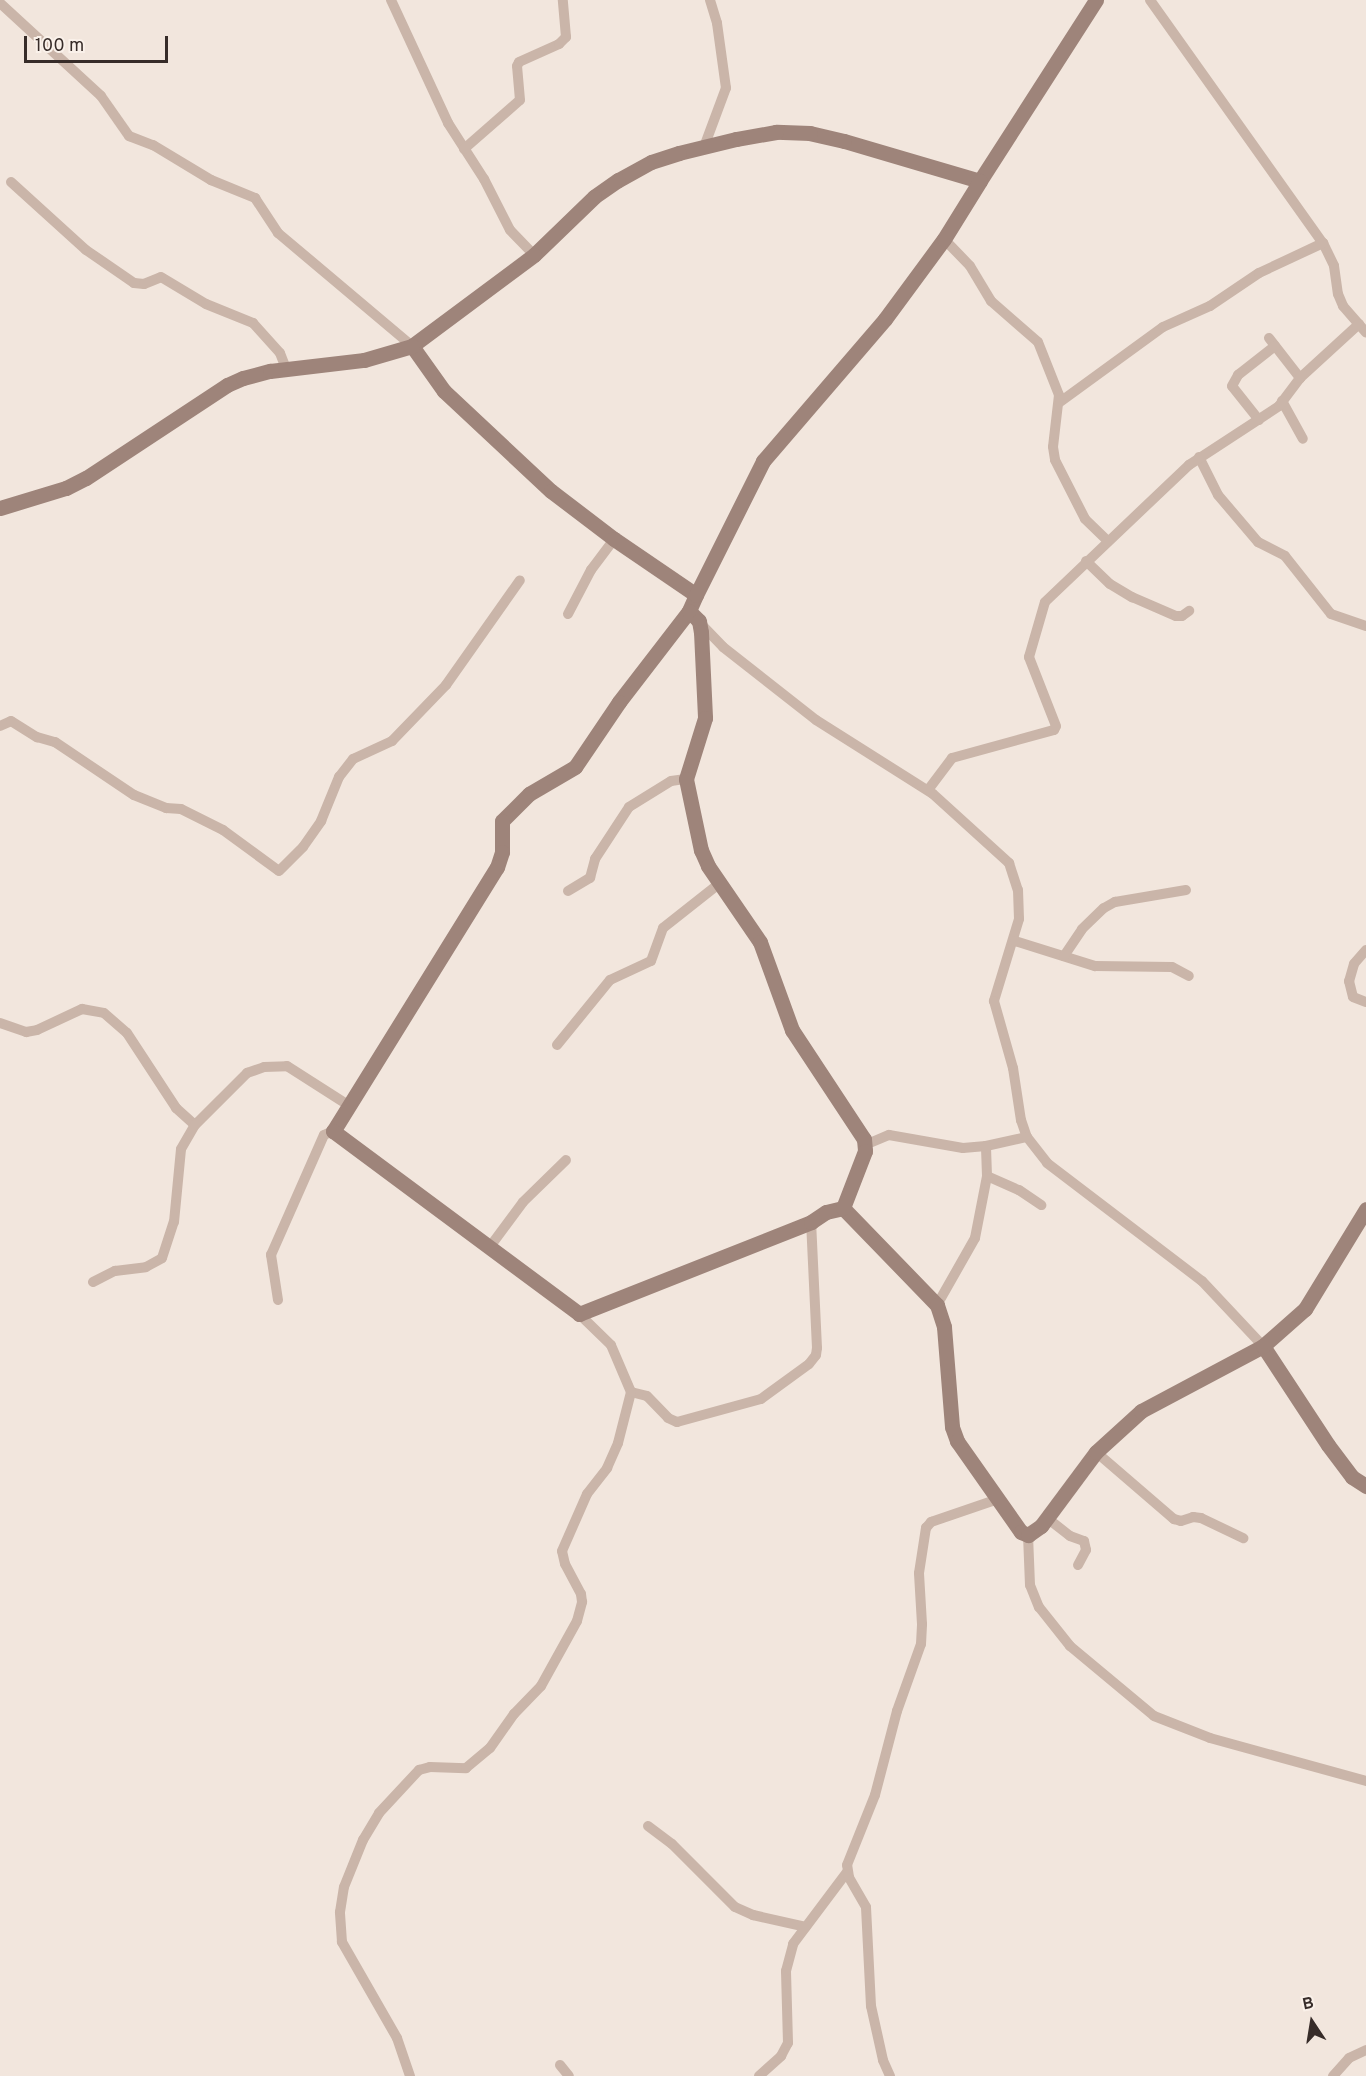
<!DOCTYPE html>
<style>
body{margin:0}
#map{position:relative;width:1366px;height:2076px;overflow:hidden;background:#f2e6dd;font-family:Overpass,sans-serif}
div>[style]{position:absolute}
[style*='--x']{left:calc(var(--x)*1px);top:calc(var(--y)*1px);width:calc(var(--w)*1px);rotate:calc(var(--a)*1deg)}
.street>*{height:10px;margin:-5px;padding:0 5px;transform-origin:5px;border-radius:5px;background:#cab5a9}
.secondary>*{height:15px;margin:-7.5px;padding:0 7.5px;transform-origin:7.5px;border-radius:7.5px;background:#9e847a}
span{translate:-50% -50%;white-space:nowrap;text-align:center;line-height:1.15;-webkit-text-stroke:4.5px #faf1ea;paint-order:stroke}
.north{position:absolute;left:1282px;top:1992px;width:60px;height:60px;-webkit-text-stroke:4px #faf1ea;paint-order:stroke;rotate:348deg;font-size:16px;font-weight:700;line-height:24px;text-align:center;color:#372c29}
.north::after{content:'';display:block;margin:auto;width:21px;height:27px;background:#372c29;clip-path:polygon(50% 0,100% 100%,50% 72%,0 100%)}
.scale{position:absolute;left:24px;top:36px;width:144px;height:27px;box-sizing:border-box;border:3px solid #372c29;border-top:0;padding-left:8px;font-size:18px;line-height:21px;white-space:nowrap;color:#372c29;-webkit-text-stroke:4px #faf1ea;paint-order:stroke}
</style>
<div id="map">
<div class="street">
<i style="--x:391;--y:0;--w:136;--a:65.1"></i>
<i style="--x:448;--y:123;--w:67;--a:57.3"></i>
<i style="--x:484;--y:179;--w:57;--a:63"></i>
<i style="--x:510;--y:230;--w:35;--a:46"></i>
<i style="--x:1150;--y:0;--w:298;--a:54.6"></i>
<i style="--x:1323;--y:243;--w:25;--a:64"></i>
<i style="--x:1334;--y:266;--w:28;--a:82"></i>
<i style="--x:1338;--y:294;--w:13;--a:67"></i>
<i style="--x:1343;--y:306;--w:35;--a:49"></i>
<i style="--x:0;--y:3;--w:137;--a:42.6"></i>
<i style="--x:101;--y:96;--w:49;--a:55"></i>
<i style="--x:129;--y:136;--w:26;--a:21"></i>
<i style="--x:153;--y:145;--w:68;--a:31.1"></i>
<i style="--x:211;--y:180;--w:48;--a:22.2"></i>
<i style="--x:255;--y:198;--w:42;--a:56.7"></i>
<i style="--x:278;--y:233;--w:175;--a:40.1"></i>
<i style="--x:704;--y:147;--w:63;--a:-69.6"></i>
<i style="--x:726;--y:88;--w:66;--a:-97.9"></i>
<i style="--x:717;--y:23;--w:24;--a:-107"></i>
<i style="--x:464;--y:149;--w:74;--a:-41.2"></i>
<i style="--x:520;--y:100;--w:34;--a:-95"></i>
<i style="--x:517;--y:66;--w:4;--a:-63"></i>
<i style="--x:519;--y:62;--w:44;--a:-24.2"></i>
<i style="--x:559;--y:44;--w:10;--a:-45"></i>
<i style="--x:566;--y:37;--w:37;--a:-95"></i>
<i style="--x:11;--y:182;--w:101;--a:42.2"></i>
<i style="--x:86;--y:250;--w:58;--a:34.5"></i>
<i style="--x:134;--y:283;--w:10;--a:6"></i>
<i style="--x:144;--y:284;--w:18;--a:-22"></i>
<i style="--x:161;--y:277;--w:52;--a:31"></i>
<i style="--x:206;--y:304;--w:51;--a:22"></i>
<i style="--x:253;--y:323;--w:40;--a:48"></i>
<i style="--x:280;--y:353;--w:19;--a:69"></i>
<i style="--x:944;--y:239;--w:37;--a:46"></i>
<i style="--x:970;--y:266;--w:41;--a:59"></i>
<i style="--x:991;--y:301;--w:62;--a:41.1"></i>
<i style="--x:1038;--y:342;--w:57;--a:68.4"></i>
<i style="--x:1059;--y:395;--w:52;--a:96.6"></i>
<i style="--x:1053;--y:447;--w:13;--a:81"></i>
<i style="--x:1055;--y:460;--w:66;--a:63"></i>
<i style="--x:1085;--y:519;--w:32;--a:44"></i>
<i style="--x:1269;--y:338;--w:51;--a:52.2"></i>
<i style="--x:1282;--y:401;--w:43;--a:61.1"></i>
<i style="--x:1060;--y:402;--w:127;--a:-36.1"></i>
<i style="--x:1163;--y:327;--w:51;--a:-24.1"></i>
<i style="--x:1210;--y:306;--w:59;--a:-34"></i>
<i style="--x:1259;--y:273;--w:71;--a:-25.1"></i>
<i style="--x:1259;--y:420;--w:43;--a:-128.5"></i>
<i style="--x:1232;--y:386;--w:13;--a:-61"></i>
<i style="--x:1238;--y:375;--w:47;--a:-38.1"></i>
<i style="--x:1199;--y:457;--w:42;--a:63.4"></i>
<i style="--x:1218;--y:495;--w:62;--a:49.6"></i>
<i style="--x:1258;--y:542;--w:30;--a:27"></i>
<i style="--x:1285;--y:556;--w:74;--a:51.6"></i>
<i style="--x:1331;--y:614;--w:37;--a:19"></i>
<i style="--x:1086;--y:561;--w:33;--a:44"></i>
<i style="--x:1110;--y:584;--w:26;--a:31"></i>
<i style="--x:1132;--y:597;--w:48;--a:23.4"></i>
<i style="--x:1176;--y:616;--w:6;--a:0"></i>
<i style="--x:1182;--y:616;--w:9;--a:-36"></i>
<i style="--x:568;--y:614;--w:50;--a:-62.4"></i>
<i style="--x:591;--y:570;--w:39;--a:-53"></i>
<i style="--x:700;--y:623;--w:33;--a:46"></i>
<i style="--x:723;--y:647;--w:118;--a:38.1"></i>
<i style="--x:816;--y:720;--w:138;--a:32.3"></i>
<i style="--x:933;--y:794;--w:103;--a:42.2"></i>
<i style="--x:1009;--y:863;--w:28;--a:72"></i>
<i style="--x:1018;--y:890;--w:29;--a:88"></i>
<i style="--x:1019;--y:919;--w:86;--a:107"></i>
<i style="--x:994;--y:1001;--w:70;--a:74.2"></i>
<i style="--x:1013;--y:1068;--w:53;--a:81.3"></i>
<i style="--x:1021;--y:1120;--w:18;--a:71"></i>
<i style="--x:1027;--y:1137;--w:33;--a:52"></i>
<i style="--x:1047;--y:1163;--w:195;--a:37.3"></i>
<i style="--x:1202;--y:1281;--w:89;--a:46.8"></i>
<i style="--x:0;--y:726;--w:12;--a:-24"></i>
<i style="--x:11;--y:721;--w:31;--a:32"></i>
<i style="--x:37;--y:737;--w:19;--a:16"></i>
<i style="--x:55;--y:742;--w:95;--a:33.9"></i>
<i style="--x:134;--y:795;--w:35;--a:22"></i>
<i style="--x:166;--y:808;--w:15;--a:4"></i>
<i style="--x:181;--y:809;--w:47;--a:26.6"></i>
<i style="--x:223;--y:830;--w:69;--a:36.2"></i>
<i style="--x:279;--y:871;--w:34;--a:-45"></i>
<i style="--x:303;--y:847;--w:32;--a:-55"></i>
<i style="--x:321;--y:821;--w:48;--a:-67.8"></i>
<i style="--x:339;--y:777;--w:23;--a:-52"></i>
<i style="--x:353;--y:759;--w:43;--a:-24.8"></i>
<i style="--x:392;--y:741;--w:78;--a:-46"></i>
<i style="--x:446;--y:685;--w:128;--a:-54.8"></i>
<i style="--x:928;--y:790;--w:40;--a:-53"></i>
<i style="--x:952;--y:758;--w:106;--a:-15.4"></i>
<i style="--x:1054;--y:730;--w:4;--a:-63"></i>
<i style="--x:1056;--y:726;--w:74;--a:-111.4"></i>
<i style="--x:1029;--y:657;--w:57;--a:-73.8"></i>
<i style="--x:1045;--y:602;--w:199;--a:-43.6"></i>
<i style="--x:1189;--y:465;--w:108;--a:-33.2"></i>
<i style="--x:1279;--y:406;--w:35;--a:-53"></i>
<i style="--x:1300;--y:378;--w:80;--a:-42.5"></i>
<i style="--x:568;--y:891;--w:26;--a:-31"></i>
<i style="--x:590;--y:878;--w:20;--a:-75"></i>
<i style="--x:595;--y:859;--w:62;--a:-56.8"></i>
<i style="--x:629;--y:807;--w:49;--a:-31.8"></i>
<i style="--x:671;--y:781;--w:15;--a:-8"></i>
<i style="--x:1015;--y:941;--w:84;--a:17.4"></i>
<i style="--x:1095;--y:966;--w:77;--a:0.7"></i>
<i style="--x:1172;--y:967;--w:19;--a:28"></i>
<i style="--x:1366;--y:950;--w:18;--a:131"></i>
<i style="--x:1354;--y:964;--w:18;--a:106"></i>
<i style="--x:1349;--y:981;--w:16;--a:76"></i>
<i style="--x:1353;--y:997;--w:14;--a:21"></i>
<i style="--x:1064;--y:956;--w:32;--a:-56"></i>
<i style="--x:1082;--y:929;--w:30;--a:-44"></i>
<i style="--x:1104;--y:908;--w:13;--a:-29"></i>
<i style="--x:1115;--y:902;--w:72;--a:-9.6"></i>
<i style="--x:0;--y:1023;--w:28;--a:19"></i>
<i style="--x:26;--y:1032;--w:11;--a:-10"></i>
<i style="--x:37;--y:1030;--w:50;--a:-25"></i>
<i style="--x:82;--y:1009;--w:22;--a:10"></i>
<i style="--x:104;--y:1013;--w:30;--a:41"></i>
<i style="--x:127;--y:1033;--w:90;--a:56.8"></i>
<i style="--x:176;--y:1108;--w:25;--a:42"></i>
<i style="--x:557;--y:1045;--w:84;--a:-50.8"></i>
<i style="--x:610;--y:980;--w:45;--a:-24.9"></i>
<i style="--x:651;--y:961;--w:35;--a:-70"></i>
<i style="--x:663;--y:928;--w:73;--a:-38.3"></i>
<i style="--x:865;--y:1145;--w:26;--a:-23"></i>
<i style="--x:889;--y:1135;--w:75;--a:10"></i>
<i style="--x:963;--y:1148;--w:23;--a:-5"></i>
<i style="--x:986;--y:1146;--w:42;--a:-12.4"></i>
<i style="--x:987;--y:1176;--w:35;--a:24"></i>
<i style="--x:1019;--y:1190;--w:27;--a:34"></i>
<i style="--x:489;--y:1248;--w:57;--a:-53.5"></i>
<i style="--x:523;--y:1202;--w:60;--a:-44.3"></i>
<i style="--x:93;--y:1282;--w:25;--a:-27"></i>
<i style="--x:115;--y:1271;--w:31;--a:-7"></i>
<i style="--x:146;--y:1267;--w:18;--a:-29"></i>
<i style="--x:162;--y:1258;--w:38;--a:-72"></i>
<i style="--x:174;--y:1222;--w:73;--a:-84.5"></i>
<i style="--x:181;--y:1149;--w:28;--a:-60"></i>
<i style="--x:195;--y:1125;--w:74;--a:-45"></i>
<i style="--x:247;--y:1073;--w:18;--a:-19"></i>
<i style="--x:264;--y:1067;--w:23;--a:-2"></i>
<i style="--x:287;--y:1066;--w:72;--a:32.6"></i>
<i style="--x:278;--y:1300;--w:46;--a:-98.8"></i>
<i style="--x:271;--y:1255;--w:131;--a:-66.2"></i>
<i style="--x:324;--y:1135;--w:10;--a:-24"></i>
<i style="--x:937;--y:1305;--w:77;--a:-60.4"></i>
<i style="--x:975;--y:1238;--w:63;--a:-79"></i>
<i style="--x:987;--y:1176;--w:30;--a:-92"></i>
<i style="--x:631;--y:1392;--w:16;--a:14"></i>
<i style="--x:647;--y:1396;--w:30;--a:46"></i>
<i style="--x:668;--y:1418;--w:10;--a:24"></i>
<i style="--x:677;--y:1422;--w:87;--a:-15.3"></i>
<i style="--x:761;--y:1399;--w:59;--a:-36.1"></i>
<i style="--x:809;--y:1364;--w:11;--a:-52"></i>
<i style="--x:816;--y:1355;--w:7;--a:-82"></i>
<i style="--x:817;--y:1348;--w:126;--a:-92.7"></i>
<i style="--x:1096;--y:1452;--w:103;--a:40.7"></i>
<i style="--x:1174;--y:1519;--w:7;--a:16"></i>
<i style="--x:1181;--y:1521;--w:13;--a:-18"></i>
<i style="--x:1193;--y:1517;--w:8;--a:7"></i>
<i style="--x:1201;--y:1518;--w:47;--a:25.5"></i>
<i style="--x:1047;--y:1518;--w:29;--a:38"></i>
<i style="--x:1070;--y:1536;--w:15;--a:20"></i>
<i style="--x:1084;--y:1541;--w:9;--a:77"></i>
<i style="--x:1086;--y:1550;--w:17;--a:118"></i>
<i style="--x:1028;--y:1535;--w:50;--a:87.7"></i>
<i style="--x:1030;--y:1585;--w:24;--a:68"></i>
<i style="--x:1039;--y:1607;--w:50;--a:51.5"></i>
<i style="--x:1070;--y:1646;--w:109;--a:39.8"></i>
<i style="--x:1154;--y:1716;--w:60;--a:21.4"></i>
<i style="--x:1210;--y:1738;--w:162;--a:15.4"></i>
<i style="--x:648;--y:1826;--w:30;--a:37"></i>
<i style="--x:672;--y:1844;--w:89;--a:45"></i>
<i style="--x:735;--y:1907;--w:20;--a:24"></i>
<i style="--x:753;--y:1915;--w:54;--a:12.8"></i>
<i style="--x:560;--y:2065;--w:14;--a:51"></i>
<i style="--x:410;--y:2076;--w:40;--a:-108.9"></i>
<i style="--x:397;--y:2038;--w:111;--a:-119.8"></i>
<i style="--x:342;--y:1942;--w:30;--a:-94"></i>
<i style="--x:340;--y:1912;--w:25;--a:-81"></i>
<i style="--x:344;--y:1887;--w:51;--a:-68"></i>
<i style="--x:363;--y:1840;--w:31;--a:-59"></i>
<i style="--x:379;--y:1813;--w:59;--a:-47.1"></i>
<i style="--x:419;--y:1770;--w:11;--a:-15"></i>
<i style="--x:430;--y:1767;--w:36;--a:2"></i>
<i style="--x:466;--y:1768;--w:31;--a:-40"></i>
<i style="--x:490;--y:1748;--w:42;--a:-54.8"></i>
<i style="--x:514;--y:1714;--w:39;--a:-46"></i>
<i style="--x:541;--y:1686;--w:74;--a:-61"></i>
<i style="--x:577;--y:1621;--w:20;--a:-75"></i>
<i style="--x:582;--y:1602;--w:8;--a:-97"></i>
<i style="--x:581;--y:1594;--w:34;--a:-118"></i>
<i style="--x:565;--y:1564;--w:13;--a:-103"></i>
<i style="--x:562;--y:1551;--w:62;--a:-66.3"></i>
<i style="--x:587;--y:1494;--w:33;--a:-52"></i>
<i style="--x:607;--y:1468;--w:27;--a:-66"></i>
<i style="--x:618;--y:1443;--w:53;--a:-75.7"></i>
<i style="--x:631;--y:1392;--w:51;--a:-113.1"></i>
<i style="--x:611;--y:1345;--w:45;--a:-135.9"></i>
<i style="--x:759;--y:2076;--w:30;--a:-42"></i>
<i style="--x:781;--y:2056;--w:15;--a:-62"></i>
<i style="--x:788;--y:2043;--w:72;--a:-91.6"></i>
<i style="--x:786;--y:1971;--w:28;--a:-75"></i>
<i style="--x:793;--y:1944;--w:90;--a:-53.1"></i>
<i style="--x:890;--y:2076;--w:17;--a:-114"></i>
<i style="--x:883;--y:2060;--w:55;--a:-102.5"></i>
<i style="--x:871;--y:2006;--w:99;--a:-92.9"></i>
<i style="--x:866;--y:1907;--w:34;--a:-120"></i>
<i style="--x:849;--y:1877;--w:12;--a:-99"></i>
<i style="--x:847;--y:1865;--w:75;--a:-68.2"></i>
<i style="--x:875;--y:1795;--w:87;--a:-75.3"></i>
<i style="--x:897;--y:1711;--w:71;--a:-70.3"></i>
<i style="--x:921;--y:1644;--w:20;--a:-87"></i>
<i style="--x:922;--y:1624;--w:51;--a:-93.4"></i>
<i style="--x:919;--y:1573;--w:46;--a:-81.2"></i>
<i style="--x:926;--y:1528;--w:8;--a:-50"></i>
<i style="--x:931;--y:1522;--w:71;--a:-18.9"></i>
<i style="--x:1333;--y:2076;--w:24;--a:-48"></i>
<i style="--x:1349;--y:2058;--w:19;--a:-25"></i>
</div>
<div class="secondary">
<i style="--x:1096;--y:0;--w:215;--a:122.7"></i>
<i style="--x:980;--y:181;--w:142;--a:-163.6"></i>
<i style="--x:844;--y:141;--w:35;--a:-167"></i>
<i style="--x:810;--y:133;--w:34;--a:-178"></i>
<i style="--x:776;--y:132;--w:41;--a:170.1"></i>
<i style="--x:736;--y:139;--w:59;--a:166.2"></i>
<i style="--x:679;--y:153;--w:29;--a:162"></i>
<i style="--x:651;--y:162;--w:38;--a:151"></i>
<i style="--x:618;--y:180;--w:29;--a:145"></i>
<i style="--x:594;--y:197;--w:83;--a:136"></i>
<i style="--x:534;--y:255;--w:152;--a:143.3"></i>
<i style="--x:412;--y:346;--w:55;--a:54.6"></i>
<i style="--x:444;--y:391;--w:146;--a:43.1"></i>
<i style="--x:551;--y:491;--w:79;--a:37.3"></i>
<i style="--x:614;--y:539;--w:99;--a:34.3"></i>
<i style="--x:696;--y:595;--w:17;--a:114"></i>
<i style="--x:689;--y:611;--w:115;--a:127.6"></i>
<i style="--x:619;--y:702;--w:78;--a:124.1"></i>
<i style="--x:575;--y:767;--w:53;--a:149.6"></i>
<i style="--x:529;--y:794;--w:38;--a:135"></i>
<i style="--x:502;--y:821;--w:31;--a:90"></i>
<i style="--x:502;--y:852;--w:16;--a:108"></i>
<i style="--x:497;--y:867;--w:311;--a:121.8"></i>
<i style="--x:333;--y:1131;--w:307;--a:36.6"></i>
<i style="--x:579;--y:1314;--w:250;--a:-21.6"></i>
<i style="--x:811;--y:1222;--w:18;--a:-34"></i>
<i style="--x:826;--y:1212;--w:17;--a:-13"></i>
<i style="--x:843;--y:1208;--w:135;--a:45.9"></i>
<i style="--x:937;--y:1305;--w:23;--a:72"></i>
<i style="--x:944;--y:1327;--w:100;--a:85.4"></i>
<i style="--x:952;--y:1427;--w:15;--a:70"></i>
<i style="--x:957;--y:1441;--w:111;--a:54.9"></i>
<i style="--x:1021;--y:1532;--w:8;--a:23"></i>
<i style="--x:1028;--y:1535;--w:16;--a:-35"></i>
<i style="--x:1041;--y:1526;--w:92;--a:-53.4"></i>
<i style="--x:1096;--y:1452;--w:61;--a:-42.3"></i>
<i style="--x:1141;--y:1411;--w:138;--a:-28"></i>
<i style="--x:1263;--y:1346;--w:118;--a:56.7"></i>
<i style="--x:1328;--y:1445;--w:40;--a:53"></i>
<i style="--x:1352;--y:1477;--w:17;--a:33"></i>
<i style="--x:0;--y:508;--w:69;--a:-16.9"></i>
<i style="--x:66;--y:488;--w:22;--a:-27"></i>
<i style="--x:86;--y:478;--w:169;--a:-33.4"></i>
<i style="--x:227;--y:385;--w:17;--a:-24"></i>
<i style="--x:243;--y:378;--w:28;--a:-15"></i>
<i style="--x:270;--y:371;--w:95;--a:-6.7"></i>
<i style="--x:364;--y:360;--w:50;--a:-16.3"></i>
<i style="--x:696;--y:595;--w:150;--a:-63.4"></i>
<i style="--x:763;--y:461;--w:187;--a:-49.3"></i>
<i style="--x:885;--y:319;--w:99;--a:-53.6"></i>
<i style="--x:944;--y:239;--w:68;--a:-58.2"></i>
<i style="--x:689;--y:611;--w:14;--a:45"></i>
<i style="--x:699;--y:621;--w:11;--a:80"></i>
<i style="--x:701;--y:632;--w:86;--a:87.3"></i>
<i style="--x:705;--y:718;--w:64;--a:107.3"></i>
<i style="--x:686;--y:779;--w:73;--a:78.1"></i>
<i style="--x:701;--y:850;--w:17;--a:66"></i>
<i style="--x:708;--y:866;--w:92;--a:55.6"></i>
<i style="--x:760;--y:942;--w:94;--a:70"></i>
<i style="--x:792;--y:1030;--w:131;--a:56.6"></i>
<i style="--x:864;--y:1139;--w:12;--a:85"></i>
<i style="--x:865;--y:1151;--w:61;--a:111.1"></i>
<i style="--x:1263;--y:1346;--w:56;--a:-41.4"></i>
<i style="--x:1305;--y:1309;--w:117;--a:-58.6"></i>
</div>
<div class="north">B</div>
<div class="scale">100 m</div>
</div>
